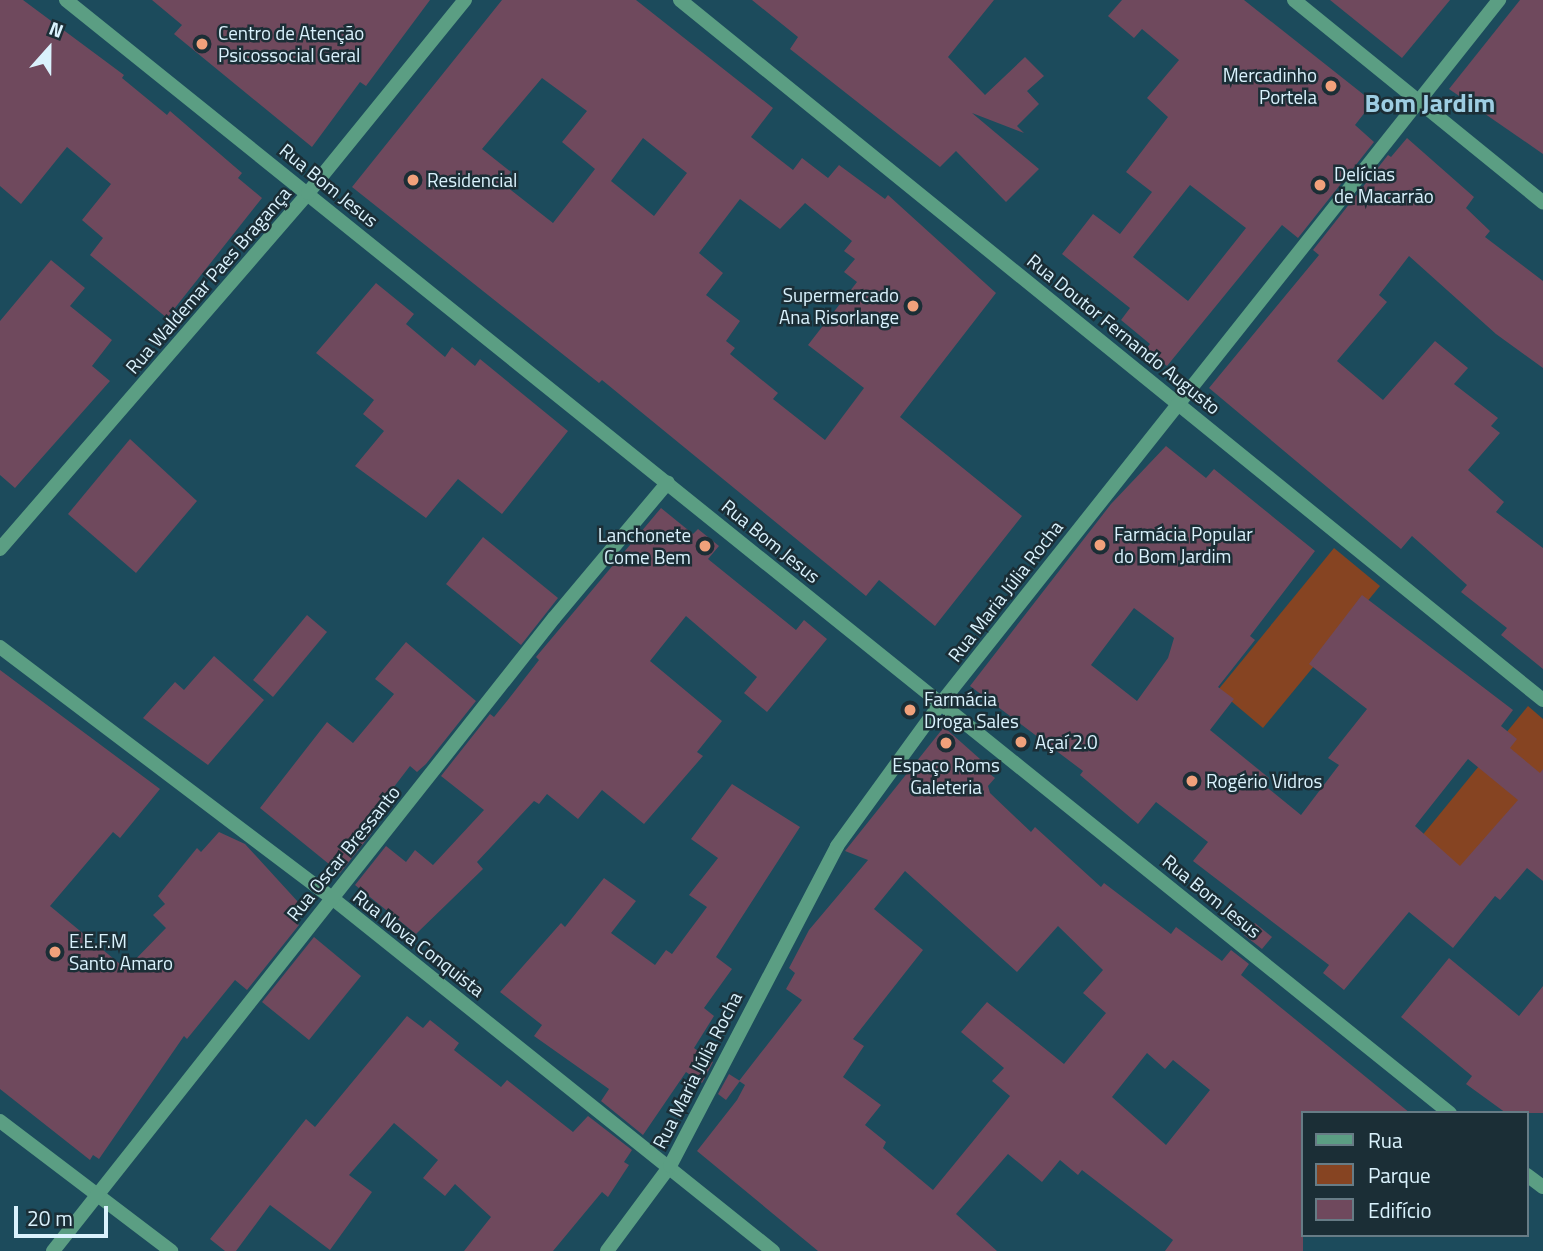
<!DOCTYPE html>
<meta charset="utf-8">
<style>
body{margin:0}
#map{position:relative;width:1543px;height:1251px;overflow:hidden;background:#1c4b5c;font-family:"Titillium Web",sans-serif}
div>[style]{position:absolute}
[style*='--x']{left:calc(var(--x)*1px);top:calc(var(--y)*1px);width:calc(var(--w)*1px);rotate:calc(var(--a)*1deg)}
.green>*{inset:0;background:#864422}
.building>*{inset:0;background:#6f495d}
.minor>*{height:14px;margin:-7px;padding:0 7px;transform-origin:7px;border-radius:7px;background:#5b9e83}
.tertiary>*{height:14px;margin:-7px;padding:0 7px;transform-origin:7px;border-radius:7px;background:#5b9e83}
.dots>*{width:19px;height:19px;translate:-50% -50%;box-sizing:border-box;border:4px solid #1b2e36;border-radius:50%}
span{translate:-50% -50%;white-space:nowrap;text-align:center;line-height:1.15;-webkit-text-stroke:5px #1b2e36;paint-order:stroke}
.poi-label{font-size:19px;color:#daf2fd}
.left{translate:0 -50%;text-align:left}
.right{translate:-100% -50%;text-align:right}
.street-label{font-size:19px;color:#daf2fd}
.district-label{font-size:26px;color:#9dcde2;font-weight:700}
.legend{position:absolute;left:1301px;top:1111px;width:228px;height:126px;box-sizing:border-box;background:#1b2e36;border:2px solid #677c86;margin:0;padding:9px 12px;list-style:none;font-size:21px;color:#daf2fd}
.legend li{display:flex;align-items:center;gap:14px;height:35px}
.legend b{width:35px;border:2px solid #677c86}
.north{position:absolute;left:14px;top:14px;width:70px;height:70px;-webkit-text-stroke:5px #1b2e36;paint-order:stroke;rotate:21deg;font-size:19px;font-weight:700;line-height:28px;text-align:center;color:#daf2fd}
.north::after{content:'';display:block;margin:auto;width:24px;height:32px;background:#daf2fd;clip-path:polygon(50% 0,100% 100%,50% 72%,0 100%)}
.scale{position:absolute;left:14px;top:1206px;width:94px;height:32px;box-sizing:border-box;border:4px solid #daf2fd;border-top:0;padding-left:9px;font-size:21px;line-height:24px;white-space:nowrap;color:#daf2fd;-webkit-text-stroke:5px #1b2e36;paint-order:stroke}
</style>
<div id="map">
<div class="green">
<i style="clip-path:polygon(1334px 548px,1380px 586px,1263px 728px,1218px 690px)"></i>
<i style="clip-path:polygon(1528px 706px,1543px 719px,1543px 780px,1457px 886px,1412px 848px)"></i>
</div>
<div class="building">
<i style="clip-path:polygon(0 0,23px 0,124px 75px,122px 78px,167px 115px,170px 111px,242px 173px,238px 178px,262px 198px,167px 318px,90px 255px,103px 238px,82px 220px,111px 184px,67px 147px,21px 204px,0 186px)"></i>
<i style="clip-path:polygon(152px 0,430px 0,366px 86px,360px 82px,312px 147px,174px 34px,182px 25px)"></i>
<i style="clip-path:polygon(evenodd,502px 0,636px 0,773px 108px,751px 137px,793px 170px,802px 158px,828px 178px,839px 165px,885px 199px,888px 195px,996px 293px,900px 417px,1022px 516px,935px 626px,879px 580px,866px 596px,602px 380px,599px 383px,352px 187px,502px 0,542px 78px,587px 111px,562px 142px,595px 169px,553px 223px,502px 183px,511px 172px,482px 149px,542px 78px,502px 0,643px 138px,687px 173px,654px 216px,611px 181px,643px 138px,502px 0,740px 199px,780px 229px,805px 203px,852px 241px,844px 251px,855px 259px,844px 272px,857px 282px,808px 345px,864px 388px,825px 440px,773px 399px,778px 393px,730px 354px,735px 348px,726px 341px,740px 321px,706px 295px,723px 273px,699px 253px,740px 199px)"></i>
<i style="clip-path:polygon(752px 0,994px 0,948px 57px,985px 95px,1025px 57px,1044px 76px,1027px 91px,1039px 104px,1017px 126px,1024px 133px,972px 113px,1039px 169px,1006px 202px,956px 151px,940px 167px,790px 49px,798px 37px)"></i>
<i style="clip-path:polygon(evenodd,1122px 0,1244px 0,1373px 102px,1355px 125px,1374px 142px,1298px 238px,1282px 225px,1167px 366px,1146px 349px,1150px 344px,1121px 320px,1130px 308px,1062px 254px,1093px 214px,1120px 234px,1152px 192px,1126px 172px,1168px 117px,1147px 98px,1179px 60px,1142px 29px,1134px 38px,1108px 16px,1122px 0,1190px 185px,1246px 228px,1188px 301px,1133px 257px,1190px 185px)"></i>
<i style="clip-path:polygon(1330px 0,1450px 0,1402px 58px)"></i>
<i style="clip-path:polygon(1520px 0,1543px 0,1543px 154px,1449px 89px)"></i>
<i style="clip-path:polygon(1407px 138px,1474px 197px,1466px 208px,1490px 231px,1485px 237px,1543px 281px,1543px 368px,1496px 334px,1409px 256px,1379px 295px,1387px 302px,1337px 361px,1383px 400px,1435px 341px,1468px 368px,1454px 384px,1498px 418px,1491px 426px,1500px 433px,1468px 470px,1504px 502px,1496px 512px,1543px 548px,1543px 669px,1501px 635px,1507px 628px,1461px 592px,1467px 585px,1412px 536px,1401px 549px,1209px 388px,1319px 255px,1313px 250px,1388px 155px,1391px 157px)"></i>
<i style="clip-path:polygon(51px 260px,85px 288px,70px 306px,112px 340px,92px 366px,110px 381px,15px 488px,0 475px,0 321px)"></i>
<i style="clip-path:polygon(376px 283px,414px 314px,406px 324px,445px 357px,452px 347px,475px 366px,480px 359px,568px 431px,502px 514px,458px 479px,426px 518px,355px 466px,384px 431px,363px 414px,374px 400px,316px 353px)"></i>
<i style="clip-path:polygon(130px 439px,197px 501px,136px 573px,68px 514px)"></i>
<i style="clip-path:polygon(evenodd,1166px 446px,1206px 478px,1214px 469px,1315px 551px,1250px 636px,1255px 640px,1218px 687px,1234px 699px,1210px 730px,1269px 778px,1264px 785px,1301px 815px,1339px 765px,1328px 758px,1367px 709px,1309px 664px,1362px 595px,1513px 710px,1501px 726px,1517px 739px,1510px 748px,1540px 773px,1543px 769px,1543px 881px,1527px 868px,1500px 900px,1495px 896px,1453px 948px,1409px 912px,1344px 990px,1323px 973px,1329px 965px,1193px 861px,1208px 842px,1156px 802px,1138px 824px,1080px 775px,1083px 771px,970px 686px,1111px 504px,1166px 446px,1134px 608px,1174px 638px,1168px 658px,1137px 701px,1091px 665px,1134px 608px,1166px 446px,1468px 759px,1518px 800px,1460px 866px,1415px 826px,1468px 759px)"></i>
<i style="clip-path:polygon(661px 508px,693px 534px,698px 529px,719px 546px,708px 559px,796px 630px,804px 620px,827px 639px,767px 712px,744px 693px,757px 677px,686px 616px,650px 661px,722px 721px,697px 752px,703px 756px,644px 824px,602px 790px,578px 819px,547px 794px,539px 804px,534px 801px,477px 862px,483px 869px,416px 934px,355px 885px,386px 846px,406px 862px,415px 850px,433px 865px,484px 810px,441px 776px,490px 714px,494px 717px,507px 701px,539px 660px,536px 657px)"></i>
<i style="clip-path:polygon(483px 537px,558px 598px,521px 645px,446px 584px)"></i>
<i style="clip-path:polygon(307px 615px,327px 632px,273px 697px,253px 680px)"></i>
<i style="clip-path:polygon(406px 642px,476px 701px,426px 764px,417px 772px,410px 766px,377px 809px,383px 814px,371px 834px,340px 873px,260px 808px,327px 722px,353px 743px,394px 694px,375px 679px)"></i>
<i style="clip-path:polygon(214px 656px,264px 700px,208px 765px,143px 718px,175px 682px,184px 690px)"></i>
<i style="clip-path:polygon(0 670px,160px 789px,120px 838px,113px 832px,50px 906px,126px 969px,166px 928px,153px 915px,165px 904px,158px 896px,197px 848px,201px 852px,219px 832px,245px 844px,299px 903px,286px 914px,299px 925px,247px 990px,235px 980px,187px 1039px,184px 1036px,99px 1159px,93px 1155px,90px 1160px,0 1089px)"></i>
<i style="clip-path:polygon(evenodd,944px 727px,989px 767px,985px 770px,995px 778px,988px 786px,990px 793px,1031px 832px,1035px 827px,1101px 887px,1104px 883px,1171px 934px,1176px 927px,1222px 961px,1231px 950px,1249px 964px,1241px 975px,1410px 1113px,1303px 1113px,1303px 1251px,1165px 1251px,1173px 1240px,1082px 1170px,1078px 1175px,1060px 1160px,1042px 1182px,1008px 1154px,956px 1214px,997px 1251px,818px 1251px,697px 1151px,737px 1100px,745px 1085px,739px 1081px,802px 1000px,786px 989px,795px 973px,789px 968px,809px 930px,868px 860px,845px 851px,944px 727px,905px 871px,1017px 972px,1058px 926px,1103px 970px,1083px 993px,1106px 1013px,1064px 1064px,987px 1002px,961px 1032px,1004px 1068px,992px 1081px,1010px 1096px,933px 1190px,883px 1148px,886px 1142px,865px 1125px,881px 1105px,843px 1077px,864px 1046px,853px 1039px,923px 950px,874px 909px,905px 871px,944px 727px,1147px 1053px,1165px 1069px,1173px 1060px,1210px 1090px,1166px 1145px,1112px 1097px,1147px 1053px)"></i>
<i style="clip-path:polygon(732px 784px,800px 827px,716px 957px,732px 969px,704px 1008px,714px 1016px,694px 1048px,713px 1062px,702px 1083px,686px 1072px,643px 1135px,601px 1101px,609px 1089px,534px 1036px,542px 1025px,500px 992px,561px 923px,565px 927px,604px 878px,636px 901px,611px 933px,655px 965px,666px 950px,672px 954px,707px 907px,689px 895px,718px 858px,691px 839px)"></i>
<i style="clip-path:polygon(1255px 923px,1272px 937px,1262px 949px,1244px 935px)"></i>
<i style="clip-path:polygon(314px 937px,361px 976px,309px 1040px,262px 1002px)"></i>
<i style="clip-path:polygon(1449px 958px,1519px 1016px,1543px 986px,1543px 1113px,1506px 1113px,1466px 1084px,1472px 1076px,1401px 1017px)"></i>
<i style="clip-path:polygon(407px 1016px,423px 1028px,430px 1020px,459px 1043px,454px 1050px,501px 1087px,507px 1080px,573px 1132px,588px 1116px,632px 1150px,624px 1162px,629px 1165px,608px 1197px,602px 1192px,553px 1251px,464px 1251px,491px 1217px,455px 1184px,445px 1196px,423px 1178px,438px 1160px,394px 1123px,349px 1175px,372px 1192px,330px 1250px,270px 1205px,236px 1251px,225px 1251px,210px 1239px,306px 1119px,315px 1127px)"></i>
<i style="clip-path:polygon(729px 1074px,740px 1081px,726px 1100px,718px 1094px)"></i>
</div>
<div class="minor">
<i style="--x:66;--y:0;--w:1776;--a:38.81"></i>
<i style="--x:680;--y:0;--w:1111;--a:39.05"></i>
<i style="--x:1294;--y:0;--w:321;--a:39.1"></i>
<i style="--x:0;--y:549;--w:471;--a:-49.1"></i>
<i style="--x:308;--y:193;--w:249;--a:-50.9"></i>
<i style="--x:0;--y:647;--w:416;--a:37.1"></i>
<i style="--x:332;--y:898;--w:565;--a:38.68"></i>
<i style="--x:0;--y:1121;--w:215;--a:37.2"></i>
<i style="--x:1527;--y:1175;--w:20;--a:37"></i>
<i style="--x:53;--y:1251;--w:807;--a:-51.64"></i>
<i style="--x:554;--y:618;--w:177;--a:-50"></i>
</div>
<div class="tertiary">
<i style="--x:607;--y:1251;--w:106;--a:-53.5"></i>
<i style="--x:670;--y:1166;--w:361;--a:-62.4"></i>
<i style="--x:837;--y:846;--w:177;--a:-54"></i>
<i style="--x:941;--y:703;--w:898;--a:-51.56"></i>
</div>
<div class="dots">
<i style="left:202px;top:44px;background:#f1a17b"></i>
<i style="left:1331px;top:86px;background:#f1a17b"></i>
<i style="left:413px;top:180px;background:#f1a17b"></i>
<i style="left:1320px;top:185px;background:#f1a17b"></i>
<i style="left:913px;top:306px;background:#f1a17b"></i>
<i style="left:1100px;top:545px;background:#f1a17b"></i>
<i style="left:705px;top:546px;background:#f1a17b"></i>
<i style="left:910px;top:710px;background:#f1a17b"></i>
<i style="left:1021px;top:742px;background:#f1a17b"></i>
<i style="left:946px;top:743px;background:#f1a17b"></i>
<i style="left:1192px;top:781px;background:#f1a17b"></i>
<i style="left:55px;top:952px;background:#f1a17b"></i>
</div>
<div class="poi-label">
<span class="left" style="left:218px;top:44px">Centro de Atenção<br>Psicossocial Geral</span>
<span class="right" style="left:1317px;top:86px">Mercadinho<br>Portela</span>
<span class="left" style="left:1334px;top:185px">Delícias<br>de Macarrão</span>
<span class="left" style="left:427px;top:180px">Residencial</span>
<span class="right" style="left:899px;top:306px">Supermercado<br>Ana Risorlange</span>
<span class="left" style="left:1114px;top:545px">Farmácia Popular<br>do Bom Jardim</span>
<span class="right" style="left:691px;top:546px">Lanchonete<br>Come Bem</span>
<span class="left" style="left:924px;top:710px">Farmácia<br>Droga Sales</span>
<span class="left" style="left:1035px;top:742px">Açaí 2.0</span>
<span style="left:946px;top:776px">Espaço Roms<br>Galeteria</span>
<span class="left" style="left:1206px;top:781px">Rogério Vidros</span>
<span class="left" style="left:69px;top:952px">E.E.F.M<br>Santo Amaro</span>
</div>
<div class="street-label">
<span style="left:329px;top:185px;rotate:39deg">Rua Bom Jesus</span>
<span style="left:208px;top:280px;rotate:-49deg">Rua Waldemar Paes Bragança</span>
<span style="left:1124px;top:334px;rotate:39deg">Rua Doutor Fernando Augusto</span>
<span style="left:771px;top:541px;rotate:39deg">Rua Bom Jesus</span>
<span style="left:1005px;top:591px;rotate:-52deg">Rua Maria Júlia Rocha</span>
<span style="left:343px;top:853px;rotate:-51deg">Rua Oscar Bressanto</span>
<span style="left:1212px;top:896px;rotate:39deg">Rua Bom Jesus</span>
<span style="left:419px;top:943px;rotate:38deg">Rua Nova Conquista</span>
<span style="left:697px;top:1070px;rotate:-63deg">Rua Maria Júlia Rocha</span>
</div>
<div class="district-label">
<span style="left:1430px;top:103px">Bom Jardim</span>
</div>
<ul class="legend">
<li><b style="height:9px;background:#5b9e83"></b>Rua</li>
<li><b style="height:19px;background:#864422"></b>Parque</li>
<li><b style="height:19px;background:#6f495d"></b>Edifício</li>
</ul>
<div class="north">N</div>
<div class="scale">20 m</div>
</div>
